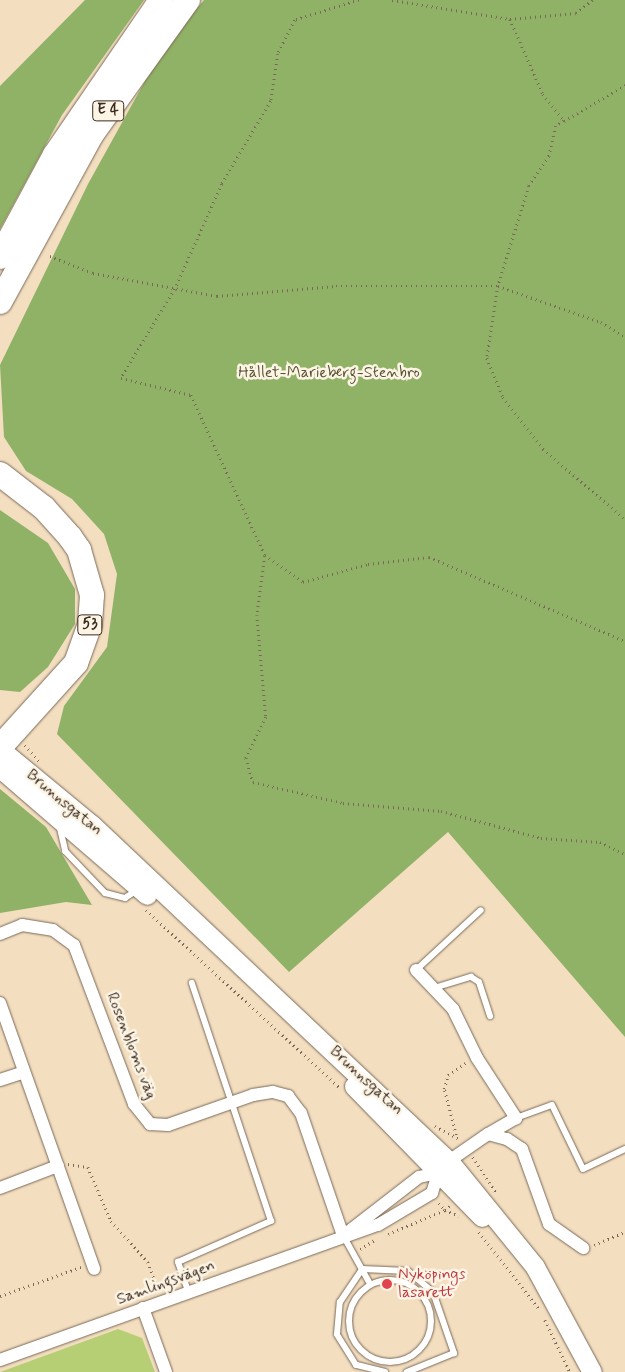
<!DOCTYPE html>
<meta charset="utf-8">
<style>
body{margin:0}
#map{position:relative;width:625px;height:1372px;overflow:hidden;background:#f3dec0;font-family:Mynerve,sans-serif}
div>[style]{position:absolute}
[style*='--x']{left:calc(var(--x)*1px);top:calc(var(--y)*1px);width:calc(var(--w)*1px);rotate:calc(var(--a)*1deg)}
.green>*{inset:0;background:#b6cf74}
.forest>*{inset:0;background:#90b266}
.path>*{height:2.5px;margin-top:-1.25px;transform-origin:0;background:repeating-linear-gradient(90deg,#7b6957 0 1px,transparent 0 5px)}
.roads{filter:drop-shadow(0 0 1px #7b6957) drop-shadow(0 0 1px #7b6957)}
.lane>*{height:6px;margin:-3px;padding:0 3px;transform-origin:3px;border-radius:3px;background:#fff}
.lane>.ring{margin:-3px;padding:0;box-sizing:content-box;background:none;border:6px solid #fff;border-radius:50%}
.street>*{height:12px;margin:-6px;padding:0 6px;transform-origin:6px;border-radius:6px;background:#fff}
.secondary>*{height:19px;margin:-9.5px;padding:0 9.5px;transform-origin:9.5px;border-radius:9.5px;background:#fff}
.highway>*{height:24px;margin:-12px;padding:0 12px;transform-origin:12px;border-radius:12px;background:#fff}
.dots>*{width:14px;height:14px;translate:-50% -50%;box-sizing:border-box;border:2px solid #fcf5e5;border-radius:50%}
span{translate:-50% -50%;white-space:nowrap;text-align:center;line-height:1.15;-webkit-text-stroke:5px #fcf5e5;paint-order:stroke}
.shield-label span{padding:1px 4px;background:#fcf5e5;border:1px solid;border-radius:4px;-webkit-text-stroke-width:0}
.shield-label{font-size:15px;color:#3b2a1e;font-weight:700}
.park-label{font-size:16px;color:#5a5334}
.street-label{font-size:16px;color:#3b2a1e}
.health-label{font-size:16px;color:#be3a42}
.left{translate:0 -50%;text-align:left}
</style>
<div id="map">
<div class="green">
<i style="clip-path:polygon(118px 1329px,142px 1338px,155px 1372px,0 1372px)"></i>
</div>
<div class="forest">
<i style="clip-path:polygon(85px 0,144px 0,62px 115px,0 229px,0 86px)"></i>
<i style="clip-path:polygon(204px 0,625px 0,625px 1037px,448px 832px,289px 972px,57px 734px,64px 706px,107px 647px,117px 574px,104px 534px,72px 499px,26px 471px,4px 437px,0 365px,88px 184px,160px 54px)"></i>
<i style="clip-path:polygon(0 510px,48px 543px,75px 589px,75px 624px,48px 667px,20px 692px,0 690px)"></i>
<i style="clip-path:polygon(0 789px,46px 827px,92px 905px,66px 902px,0 913px)"></i>
</div>
<div class="path">
<i style="--x:359;--y:0;--w:67;--a:162.6"></i>
<i style="--x:295;--y:20;--w:38;--a:117"></i>
<i style="--x:278;--y:54;--w:48;--a:98.5"></i>
<i style="--x:271;--y:101;--w:96;--a:120.6"></i>
<i style="--x:222;--y:184;--w:115;--a:114.1"></i>
<i style="--x:175;--y:289;--w:104;--a:121.2"></i>
<i style="--x:121;--y:378;--w:72;--a:13.7"></i>
<i style="--x:191;--y:395;--w:176;--a:65.2"></i>
<i style="--x:265;--y:555;--w:47;--a:35.4"></i>
<i style="--x:303;--y:582;--w:67;--a:-15.5"></i>
<i style="--x:368;--y:564;--w:61;--a:-6.5"></i>
<i style="--x:429;--y:557;--w:213;--a:23.2"></i>
<i style="--x:392;--y:0;--w:120;--a:9.1"></i>
<i style="--x:510;--y:19;--w:66;--a:-5.2"></i>
<i style="--x:576;--y:13;--w:21;--a:-39"></i>
<i style="--x:510;--y:19;--w:82;--a:66.3"></i>
<i style="--x:543;--y:94;--w:34;--a:52"></i>
<i style="--x:564;--y:121;--w:71;--a:-30.5"></i>
<i style="--x:564;--y:121;--w:9;--a:148"></i>
<i style="--x:556;--y:126;--w:31;--a:103"></i>
<i style="--x:549;--y:156;--w:36;--a:124"></i>
<i style="--x:529;--y:186;--w:105;--a:107.2"></i>
<i style="--x:498;--y:286;--w:73;--a:98.7"></i>
<i style="--x:487;--y:358;--w:42;--a:67.7"></i>
<i style="--x:503;--y:397;--w:66;--a:52.4"></i>
<i style="--x:543;--y:449;--w:108;--a:40.5"></i>
<i style="--x:50;--y:256;--w:46;--a:21.6"></i>
<i style="--x:93;--y:273;--w:126;--a:10.5"></i>
<i style="--x:217;--y:296;--w:119;--a:-4.8"></i>
<i style="--x:336;--y:286;--w:162;--a:0"></i>
<i style="--x:498;--y:286;--w:109;--a:19.3"></i>
<i style="--x:601;--y:322;--w:28;--a:32"></i>
<i style="--x:265;--y:556;--w:60;--a:97.7"></i>
<i style="--x:257;--y:615;--w:102;--a:85"></i>
<i style="--x:266;--y:717;--w:46;--a:116"></i>
<i style="--x:246;--y:758;--w:25;--a:74"></i>
<i style="--x:253;--y:782;--w:92;--a:13.1"></i>
<i style="--x:343;--y:803;--w:98;--a:4.7"></i>
<i style="--x:441;--y:811;--w:104;--a:15.1"></i>
<i style="--x:541;--y:838;--w:59;--a:3.9"></i>
<i style="--x:600;--y:842;--w:28;--a:26"></i>
<i style="--x:25;--y:745;--w:21;--a:49"></i>
<i style="--x:146;--y:910;--w:262;--a:42.5"></i>
<i style="--x:435;--y:1126;--w:27;--a:28"></i>
<i style="--x:456;--y:1135;--w:48;--a:-104.6"></i>
<i style="--x:444;--y:1089;--w:15;--a:-74"></i>
<i style="--x:448;--y:1075;--w:23;--a:-34"></i>
<i style="--x:473;--y:1157;--w:44;--a:57"></i>
<i style="--x:68;--y:1164;--w:20;--a:9"></i>
<i style="--x:88;--y:1167;--w:59;--a:66.9"></i>
<i style="--x:111;--y:1221;--w:55;--a:47.9"></i>
<i style="--x:148;--y:1262;--w:30;--a:70"></i>
<i style="--x:439;--y:1203;--w:9;--a:49"></i>
<i style="--x:445;--y:1210;--w:6;--a:-39"></i>
<i style="--x:479;--y:1232;--w:99;--a:52"></i>
<i style="--x:388;--y:1234;--w:62;--a:-22.8"></i>
<i style="--x:445;--y:1210;--w:15;--a:23"></i>
<i style="--x:594;--y:1245;--w:34;--a:-23"></i>
<i style="--x:360;--y:1249;--w:19;--a:-32"></i>
<i style="--x:0;--y:1296;--w:86;--a:-19.7"></i>
<i style="--x:545;--y:1320;--w:58;--a:64.3"></i>
</div>
<div class="roads">
<div class="lane">
<i style="--x:59;--y:824;--w:28;--a:77"></i>
<i style="--x:65;--y:851;--w:58;--a:46.4"></i>
<i style="--x:105;--y:893;--w:21;--a:14"></i>
<i style="--x:125;--y:898;--w:14;--a:-34"></i>
<i style="--x:416;--y:970;--w:88;--a:-42.7"></i>
<i style="--x:434;--y:988;--w:39;--a:-17"></i>
<i style="--x:471;--y:977;--w:9;--a:32"></i>
<i style="--x:479;--y:982;--w:36;--a:72"></i>
<i style="--x:516;--y:1118;--w:38;--a:-20"></i>
<i style="--x:552;--y:1105;--w:71;--a:64.2"></i>
<i style="--x:583;--y:1169;--w:47;--a:-25.5"></i>
<i style="--x:344;--y:1237;--w:54;--a:61"></i>
<i class="ring" style="left:349px;top:1280px;width:76px;height:76px"></i>
<i style="--x:188;--y:1291;--w:31;--a:-109"></i>
<i style="--x:178;--y:1262;--w:102;--a:-23.8"></i>
<i style="--x:271;--y:1221;--w:251;--a:-108.4"></i>
<i style="--x:385;--y:1372;--w:30;--a:-166"></i>
<i style="--x:356;--y:1365;--w:36;--a:-122"></i>
<i style="--x:337;--y:1334;--w:32;--a:-85"></i>
<i style="--x:340;--y:1302;--w:40;--a:-56"></i>
<i style="--x:362;--y:1269;--w:46;--a:2.5"></i>
<i style="--x:408;--y:1271;--w:33;--a:40"></i>
<i style="--x:433;--y:1292;--w:65;--a:71"></i>
<i style="--x:454;--y:1353;--w:51;--a:158"></i>
</div>
<div class="street">
<i style="--x:0;--y:934;--w:24;--a:-22"></i>
<i style="--x:22;--y:925;--w:31;--a:9"></i>
<i style="--x:53;--y:930;--w:26;--a:36"></i>
<i style="--x:74;--y:945;--w:170;--a:69.3"></i>
<i style="--x:134;--y:1104;--w:26;--a:51"></i>
<i style="--x:150;--y:1124;--w:18;--a:3"></i>
<i style="--x:168;--y:1125;--w:90;--a:-19.4"></i>
<i style="--x:253;--y:1095;--w:20;--a:-9"></i>
<i style="--x:273;--y:1092;--w:16;--a:15"></i>
<i style="--x:288;--y:1096;--w:21;--a:53"></i>
<i style="--x:301;--y:1113;--w:130;--a:71.1"></i>
<i style="--x:416;--y:970;--w:54;--a:46.5"></i>
<i style="--x:453;--y:1009;--w:55;--a:63.9"></i>
<i style="--x:477;--y:1058;--w:72;--a:57"></i>
<i style="--x:516;--y:1118;--w:32;--a:150"></i>
<i style="--x:0;--y:1003;--w:282;--a:70.5"></i>
<i style="--x:0;--y:1080;--w:25;--a:-18"></i>
<i style="--x:449;--y:1161;--w:47;--a:-34.7"></i>
<i style="--x:488;--y:1134;--w:20;--a:15"></i>
<i style="--x:507;--y:1139;--w:18;--a:34"></i>
<i style="--x:522;--y:1149;--w:80;--a:70.2"></i>
<i style="--x:549;--y:1224;--w:42;--a:35.2"></i>
<i style="--x:0;--y:1188;--w:62;--a:-20.8"></i>
<i style="--x:143;--y:1308;--w:68;--a:70.2"></i>
<i style="--x:0;--y:1360;--w:401;--a:-19.7"></i>
<i style="--x:378;--y:1225;--w:63;--a:-30.7"></i>
<i style="--x:432;--y:1193;--w:21;--a:-73"></i>
<i style="--x:438;--y:1173;--w:19;--a:168"></i>
<i style="--x:419;--y:1177;--w:96;--a:142.2"></i>
</div>
<div class="secondary">
<i style="--x:0;--y:749;--w:119;--a:39.6"></i>
<i style="--x:92;--y:825;--w:490;--a:43.3"></i>
<i style="--x:449;--y:1161;--w:136;--a:50.9"></i>
<i style="--x:535;--y:1267;--w:119;--a:61.5"></i>
<i style="--x:0;--y:768;--w:194;--a:40.8"></i>
<i style="--x:354;--y:1086;--w:183;--a:45.7"></i>
</div>
<div class="highway">
<i style="--x:0;--y:257;--w:116;--a:-61.7"></i>
<i style="--x:55;--y:155;--w:188;--a:-55.6"></i>
<i style="--x:0;--y:302;--w:192;--a:-61.3"></i>
<i style="--x:92;--y:134;--w:165;--a:-54.4"></i>
<i style="--x:0;--y:474;--w:56;--a:37.7"></i>
<i style="--x:44;--y:508;--w:39;--a:48"></i>
<i style="--x:70;--y:537;--w:16;--a:55"></i>
<i style="--x:79;--y:550;--w:47;--a:73.9"></i>
<i style="--x:92;--y:595;--w:29;--a:94"></i>
<i style="--x:90;--y:624;--w:41;--a:109.7"></i>
<i style="--x:76;--y:663;--w:113;--a:132.1"></i>
</div>
</div>
<div class="dots">
<i style="left:387px;top:1284px;background:#e0444e"></i>
</div>
<div class="shield-label">
<span style="left:108px;top:111px">E 4</span>
<span style="left:90px;top:625px">53</span>
</div>
<div class="park-label">
<span style="left:329px;top:373px">Hållet-Marieberg-Stenbro</span>
</div>
<div class="street-label">
<span style="left:64px;top:803px;rotate:40deg">Brunnsgatan</span>
<span style="left:131px;top:1046px;rotate:69deg">Rosenbloms väg</span>
<span style="left:366px;top:1081px;rotate:43deg">Brunnsgatan</span>
<span style="left:166px;top:1283px;rotate:-20deg">Samlingsvägen</span>
</div>
<div class="health-label">
<span class="left" style="left:398px;top:1284px">Nyköpings<br>lasarett</span>
</div>
</div>
